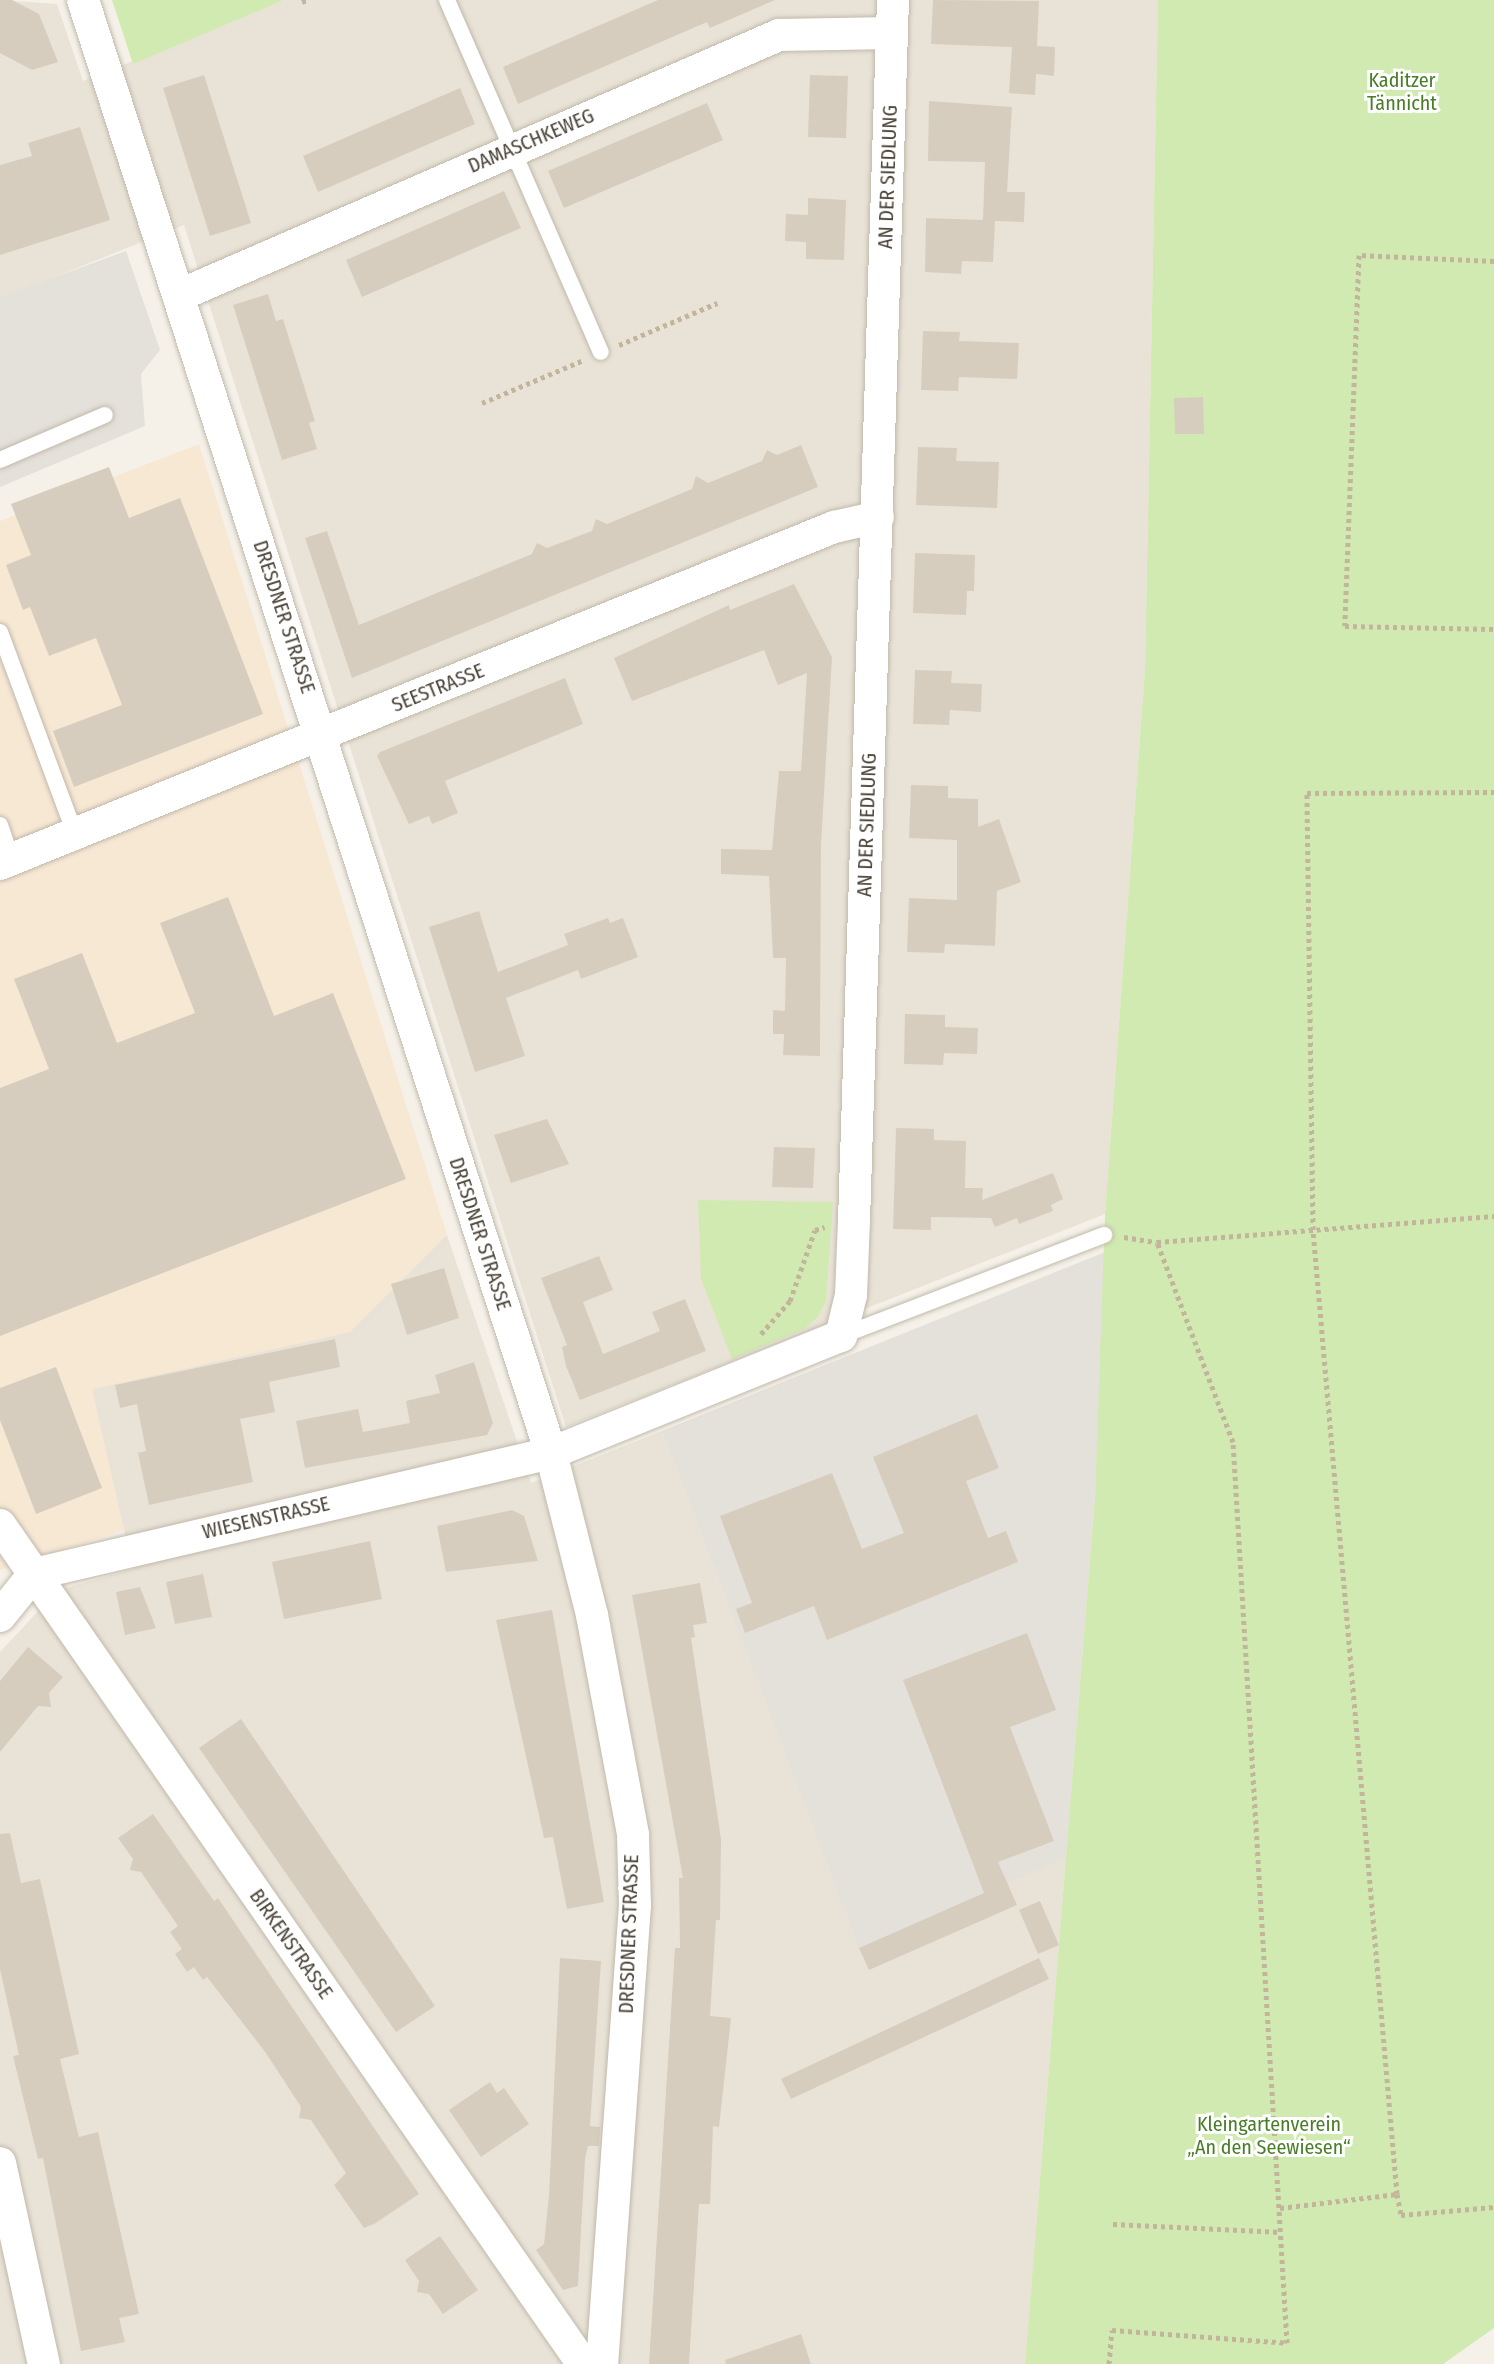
<!DOCTYPE html>
<meta charset="utf-8">
<style>
body{margin:0}
#map{position:relative;width:1494px;height:2364px;overflow:hidden;background:#f5f1e9;font-family:"Fira Sans Condensed",sans-serif}
div>[style]{position:absolute}
[style*='--x']{left:calc(var(--x)*1px);top:calc(var(--y)*1px);width:calc(var(--w)*1px);rotate:calc(var(--a)*1deg)}
.residential>*{inset:0;background:#e9e3d7}
.commercial>*{inset:0;background:#f7e8d4}
.industrial>*{inset:0;background:#e4e0da}
.green>*{inset:0;background:#d1eab1}
.building>*{inset:0;background:#d7cdbe}
.path>*{height:5px;margin-top:-2.5px;transform-origin:0;background:repeating-linear-gradient(90deg,#c3b59c 0 4px,transparent 0 8px)}
.roads{filter:drop-shadow(0 0 2px #c1b9ab) drop-shadow(0 0 2px #c1b9ab)}
.service>*{height:16px;margin:-8px;padding:0 8px;transform-origin:8px;border-radius:8px;background:#fff}
.minor>*{height:32px;margin:-16px;padding:0 16px;transform-origin:16px;border-radius:16px;background:#fff}
span{translate:-50% -50%;white-space:nowrap;text-align:center;line-height:1.15;-webkit-text-stroke:6px #fff;paint-order:stroke}
.park-label{font-size:20px;color:#497d27}
.street-label{font-size:20px;color:#494237}
</style>
<div id="map">
<div class="residential">
<i style="clip-path:polygon(0 0,57px 4px,83px 81px,284px 0,1158px 0,1145px 669px,1105px 1214px,566px 1427px,184px 225px,0 299px)"></i>
<i style="clip-path:polygon(447px 1235px,531px 1483px,662px 1431px,859px 1947px,1066px 1858px,1025px 2364px,0 2364px,0 1652px,58px 1590px,133px 1569px,91px 1389px,349px 1332px,335px 1279px)"></i>
</div>
<div class="commercial">
<i style="clip-path:polygon(199px 444px,447px 1235px,350px 1332px,92px 1389px,124px 1530px,0 1570px,0 521px)"></i>
</div>
<div class="industrial">
<i style="clip-path:polygon(126px 251px,160px 350px,141px 374px,145px 426px,0 487px,0 297px)"></i>
<i style="clip-path:polygon(1105px 1252px,1095px 1498px,1066px 1858px,859px 1948px,662px 1431px)"></i>
</div>
<div class="green">
<i style="clip-path:polygon(112px 0,284px 0,133px 64px)"></i>
<i style="clip-path:polygon(1158px 0,1494px 0,1494px 2328px,1443px 2364px,1025px 2364px,1095px 1498px,1105px 1214px,1145px 669px)"></i>
<i style="clip-path:polygon(698px 1200px,833px 1202px,826px 1301px,818px 1317px,804px 1329px,732px 1359px,701px 1279px)"></i>
</div>
<div class="building">
<i style="clip-path:polygon(0 0,12px 0,39px 14px,58px 62px,32px 70px,0 53px)"></i>
<i style="clip-path:polygon(658px 0,775px 0,710px 28px,707px 22px,518px 104px,503px 67px)"></i>
<i style="clip-path:polygon(933px 0,1039px 1px,1037px 46px,1055px 47px,1054px 76px,1036px 74px,1035px 95px,1009px 93px,1012px 47px,931px 44px)"></i>
<i style="clip-path:polygon(204px 75px,251px 223px,210px 236px,163px 88px)"></i>
<i style="clip-path:polygon(810px 75px,848px 76px,846px 138px,808px 137px)"></i>
<i style="clip-path:polygon(460px 88px,475px 124px,318px 192px,303px 156px)"></i>
<i style="clip-path:polygon(929px 101px,1012px 107px,1007px 192px,1025px 192px,1024px 222px,995px 221px,993px 262px,962px 261px,961px 274px,925px 272px,926px 218px,983px 220px,985px 162px,928px 161px)"></i>
<i style="clip-path:polygon(707px 103px,723px 140px,564px 208px,548px 171px)"></i>
<i style="clip-path:polygon(80px 127px,110px 220px,0 255px,0 165px,32px 156px,28px 143px)"></i>
<i style="clip-path:polygon(504px 191px,521px 228px,362px 297px,346px 260px)"></i>
<i style="clip-path:polygon(808px 198px,846px 200px,844px 260px,806px 259px,806px 242px,785px 241px,786px 214px,808px 215px)"></i>
<i style="clip-path:polygon(268px 294px,276px 321px,283px 319px,315px 421px,309px 423px,317px 449px,282px 460px,233px 305px)"></i>
<i style="clip-path:polygon(923px 331px,960px 332px,959px 341px,1019px 343px,1017px 379px,959px 377px,958px 391px,921px 390px)"></i>
<i style="clip-path:polygon(1203px 397px,1204px 434px,1175px 434px,1174px 398px)"></i>
<i style="clip-path:polygon(801px 445px,818px 487px,352px 678px,305px 538px,327px 531px,359px 625px,532px 554px,537px 543px,547px 548px,592px 531px,596px 519px,607px 524px,692px 489px,696px 476px,708px 483px,762px 461px,767px 450px,777px 455px)"></i>
<i style="clip-path:polygon(918px 447px,957px 448px,956px 461px,999px 462px,997px 508px,916px 505px)"></i>
<i style="clip-path:polygon(109px 467px,129px 518px,180px 498px,263px 714px,74px 787px,53px 731px,122px 705px,96px 638px,49px 656px,30px 607px,23px 610px,6px 565px,31px 555px,11px 504px)"></i>
<i style="clip-path:polygon(915px 553px,975px 555px,974px 591px,967px 591px,966px 615px,913px 613px)"></i>
<i style="clip-path:polygon(794px 584px,832px 657px,821px 844px,820px 1056px,783px 1055px,784px 1034px,773px 1034px,773px 1010px,785px 1011px,786px 958px,773px 958px,769px 876px,721px 874px,721px 849px,772px 850px,779px 771px,801px 771px,807px 673px,778px 685px,764px 650px,632px 701px,614px 658px,729px 605px,730px 610px)"></i>
<i style="clip-path:polygon(915px 670px,952px 671px,951px 683px,982px 684px,981px 712px,950px 710px,949px 725px,913px 724px)"></i>
<i style="clip-path:polygon(565px 678px,583px 724px,445px 781px,458px 813px,432px 824px,429px 816px,409px 824px,377px 756px,380px 752px)"></i>
<i style="clip-path:polygon(911px 785px,948px 786px,948px 798px,978px 799px,978px 827px,999px 819px,1021px 882px,997px 891px,995px 946px,945px 944px,944px 953px,907px 952px,909px 898px,957px 900px,957px 840px,909px 838px)"></i>
<i style="clip-path:polygon(228px 897px,274px 1016px,333px 993px,406px 1179px,0 1336px,0 1088px,49px 1069px,14px 979px,82px 953px,117px 1043px,195px 1013px,160px 923px)"></i>
<i style="clip-path:polygon(479px 911px,498px 972px,568px 945px,564px 934px,608px 918px,610px 923px,623px 918px,638px 957px,581px 979px,578px 970px,506px 998px,525px 1056px,475px 1072px,429px 927px)"></i>
<i style="clip-path:polygon(905px 1014px,945px 1015px,945px 1027px,978px 1028px,977px 1054px,944px 1053px,943px 1065px,904px 1064px)"></i>
<i style="clip-path:polygon(547px 1119px,569px 1164px,511px 1183px,494px 1135px)"></i>
<i style="clip-path:polygon(896px 1128px,934px 1129px,934px 1140px,966px 1141px,965px 1188px,983px 1188px,982px 1200px,1053px 1173px,1063px 1199px,1051px 1205px,1053px 1211px,1019px 1224px,1017px 1218px,995px 1227px,991px 1218px,931px 1217px,931px 1230px,893px 1229px)"></i>
<i style="clip-path:polygon(774px 1147px,815px 1148px,813px 1188px,772px 1187px)"></i>
<i style="clip-path:polygon(599px 1256px,613px 1290px,583px 1302px,603px 1354px,660px 1331px,652px 1312px,685px 1299px,706px 1351px,580px 1400px,566px 1366px,562px 1347px,567px 1345px,541px 1278px)"></i>
<i style="clip-path:polygon(444px 1268px,459px 1318px,407px 1335px,391px 1284px)"></i>
<i style="clip-path:polygon(335px 1339px,340px 1367px,269px 1382px,275px 1412px,240px 1419px,253px 1482px,149px 1505px,138px 1453px,146px 1451px,137px 1404px,120px 1408px,115px 1385px)"></i>
<i style="clip-path:polygon(474px 1362px,493px 1423px,487px 1435px,305px 1468px,296px 1421px,358px 1409px,363px 1432px,410px 1423px,406px 1401px,440px 1393px,435px 1375px)"></i>
<i style="clip-path:polygon(56px 1367px,102px 1488px,36px 1514px,0 1420px,0 1388px)"></i>
<i style="clip-path:polygon(977px 1414px,999px 1468px,966px 1481px,988px 1538px,1006px 1531px,1018px 1562px,827px 1640px,814px 1606px,745px 1633px,736px 1609px,752px 1603px,720px 1516px,832px 1473px,862px 1549px,904px 1533px,873px 1457px)"></i>
<i style="clip-path:polygon(512px 1510px,524px 1516px,538px 1561px,446px 1572px,437px 1526px)"></i>
<i style="clip-path:polygon(370px 1541px,382px 1599px,284px 1619px,272px 1562px)"></i>
<i style="clip-path:polygon(203px 1574px,212px 1617px,175px 1624px,166px 1582px)"></i>
<i style="clip-path:polygon(700px 1583px,707px 1623px,693px 1625px,695px 1637px,691px 1638px,721px 1839px,720px 1920px,716px 1920px,710px 2016px,731px 2018px,719px 2127px,713px 2126px,710px 2204px,699px 2204px,689px 2364px,649px 2364px,675px 1948px,680px 1948px,679px 1878px,683px 1878px,632px 1595px)"></i>
<i style="clip-path:polygon(140px 1587px,156px 1628px,125px 1635px,116px 1592px)"></i>
<i style="clip-path:polygon(552px 1610px,604px 1902px,567px 1909px,553px 1837px,544px 1838px,496px 1620px)"></i>
<i style="clip-path:polygon(1027px 1633px,1056px 1710px,1010px 1727px,1054px 1841px,998px 1862px,1017px 1905px,869px 1970px,859px 1948px,984px 1893px,903px 1680px)"></i>
<i style="clip-path:polygon(28px 1647px,63px 1677px,49px 1693px,51px 1707px,38px 1706px,0 1752px,0 1681px)"></i>
<i style="clip-path:polygon(241px 1719px,435px 2006px,396px 2032px,199px 1748px)"></i>
<i style="clip-path:polygon(153px 1814px,214px 1901px,218px 1898px,419px 2194px,374px 2224px,364px 2228px,334px 2185px,346px 2173px,311px 2120px,299px 2118px,301px 2107px,266px 2053px,207px 1977px,203px 1980px,194px 1967px,187px 1972px,175px 1954px,182px 1949px,170px 1932px,178px 1926px,141px 1872px,130px 1870px,133px 1859px,118px 1838px)"></i>
<i style="clip-path:polygon(10px 1833px,21px 1883px,40px 1879px,79px 2054px,60px 2059px,73px 2113px,79px 2137px,98px 2132px,139px 2314px,119px 2318px,125px 2342px,81px 2351px,43px 2158px,38px 2159px,13px 2056px,19px 2055px,0 1969px,0 1834px)"></i>
<i style="clip-path:polygon(1040px 1901px,1059px 1945px,1038px 1954px,1019px 1910px)"></i>
<i style="clip-path:polygon(560px 1958px,601px 1961px,590px 2126px,600px 2127px,599px 2146px,588px 2146px,585px 2159px,578px 2286px,563px 2290px,536px 2250px,544px 2244px,549px 2196px)"></i>
<i style="clip-path:polygon(1039px 1958px,1049px 1979px,791px 2099px,781px 2079px)"></i>
<i style="clip-path:polygon(490px 2082px,497px 2093px,504px 2088px,529px 2124px,481px 2157px,449px 2110px)"></i>
<i style="clip-path:polygon(440px 2236px,478px 2290px,443px 2314px,429px 2294px,417px 2292px,419px 2281px,405px 2260px)"></i>
<i style="clip-path:polygon(801px 2334px,811px 2364px,726px 2364px,725px 2360px)"></i>
</div>
<div class="path">
<i style="--x:302;--y:2;--w:5;--a:-22"></i>
<i style="--x:1494;--y:261;--w:135;--a:-177.5"></i>
<i style="--x:1359;--y:255;--w:371;--a:92.2"></i>
<i style="--x:1345;--y:626;--w:149;--a:1.2"></i>
<i style="--x:619;--y:345;--w:107;--a:-23.2"></i>
<i style="--x:482;--y:403;--w:111;--a:-22.9"></i>
<i style="--x:1124;--y:1237;--w:33;--a:9"></i>
<i style="--x:1157;--y:1242;--w:338;--a:-4.4"></i>
<i style="--x:761;--y:1334;--w:44;--a:-48.7"></i>
<i style="--x:790;--y:1301;--w:75;--a:-70.6"></i>
<i style="--x:815;--y:1230;--w:10;--a:-17"></i>
<i style="--x:1397;--y:2194;--w:968;--a:-94.98"></i>
<i style="--x:1313;--y:1230;--w:437;--a:-90.8"></i>
<i style="--x:1307;--y:793;--w:187;--a:-0.3"></i>
<i style="--x:1280;--y:2208;--w:118;--a:-6.8"></i>
<i style="--x:1397;--y:2194;--w:21;--a:79"></i>
<i style="--x:1401;--y:2215;--w:93;--a:-4.9"></i>
<i style="--x:1113;--y:2224;--w:168;--a:2.7"></i>
<i style="--x:1109;--y:2364;--w:34;--a:-85"></i>
<i style="--x:1112;--y:2330;--w:175;--a:4.2"></i>
<i style="--x:1287;--y:2343;--w:903;--a:-93.43"></i>
<i style="--x:1233;--y:1442;--w:214;--a:-110.8"></i>
</div>
<div class="roads">
<div class="service">
<i style="--x:447;--y:0;--w:384;--a:66.4"></i>
<i style="--x:0;--y:460;--w:114;--a:-23.2"></i>
<i style="--x:0;--y:632;--w:215;--a:69.6"></i>
<i style="--x:0;--y:825;--w:36;--a:71"></i>
<i style="--x:841;--y:1336;--w:282;--a:-21"></i>
</div>
<div class="minor">
<i style="--x:83;--y:0;--w:1527;--a:72.15"></i>
<i style="--x:551;--y:1453;--w:167;--a:75.8"></i>
<i style="--x:592;--y:1615;--w:224;--a:79.4"></i>
<i style="--x:633;--y:1835;--w:70;--a:88.4"></i>
<i style="--x:635;--y:1905;--w:460;--a:94.1"></i>
<i style="--x:180;--y:295;--w:653;--a:-23.46"></i>
<i style="--x:779;--y:35;--w:113;--a:-1"></i>
<i style="--x:0;--y:864;--w:900;--a:-22"></i>
<i style="--x:834;--y:527;--w:45;--a:-12.8"></i>
<i style="--x:0;--y:1525;--w:1022;--a:55.21"></i>
<i style="--x:0;--y:1616;--w:54;--a:-51"></i>
<i style="--x:34;--y:1574;--w:531;--a:-13.17"></i>
<i style="--x:551;--y:1453;--w:313;--a:-22"></i>
<i style="--x:841;--y:1336;--w:42;--a:-76.3"></i>
<i style="--x:851;--y:1295;--w:74;--a:-87.7"></i>
<i style="--x:854;--y:1221;--w:1222;--a:-88.17"></i>
<i style="--x:0;--y:2163;--w:206;--a:77.7"></i>
</div>
</div>
<div class="park-label">
<span style="left:1402px;top:92px">Kaditzer<br>Tännicht</span>
<span style="left:1269px;top:2136px">Kleingartenverein<br>„An den Seewiesen“</span>
</div>
<div class="street-label">
<span style="left:531px;top:141px;rotate:-23deg">DAMASCHKEWEG</span>
<span style="left:888px;top:177px;rotate:-88deg">AN DER SIEDLUNG</span>
<span style="left:284px;top:617px;rotate:72deg">DRESDNER STRASSE</span>
<span style="left:438px;top:688px;rotate:-22deg">SEESTRASSE</span>
<span style="left:867px;top:825px;rotate:-88deg">AN DER SIEDLUNG</span>
<span style="left:480px;top:1234px;rotate:72deg">DRESDNER STRASSE</span>
<span style="left:266px;top:1518px;rotate:-13deg">WIESENSTRASSE</span>
<span style="left:629px;top:1934px;rotate:-88deg">DRESDNER STRASSE</span>
<span style="left:291px;top:1944px;rotate:55deg">BIRKENSTRASSE</span>
</div>
</div>
